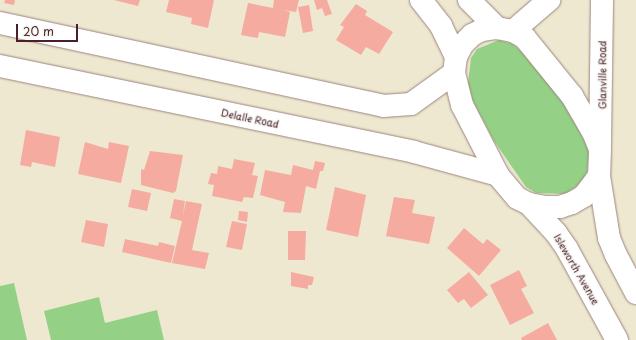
<!DOCTYPE html>
<style>
body{margin:0}
#map{position:relative;width:636px;height:340px;overflow:hidden;background:#eee8d1;font-family:"Playpen Sans",sans-serif}
div>[style]{position:absolute}
[style*='--x']{left:calc(var(--x)*1px);top:calc(var(--y)*1px);width:calc(var(--w)*1px);rotate:calc(var(--a)*1deg)}
.green>*{inset:0;background:#94d186}
.building>*{inset:0;background:#f6aba0}
.roads{filter:drop-shadow(0 0 1px #9c847e) drop-shadow(0 0 1px #9c847e)}
.minor>*{height:22px;margin:-11px;padding:0 11px;transform-origin:11px;border-radius:11px;background:#fff}
span{translate:-50% -50%;white-space:nowrap;text-align:center;line-height:1.15;-webkit-text-stroke:3px #f6f6f2;paint-order:stroke}
.street-label{font-size:10px;color:#4a1f2b}
.scale{position:absolute;left:16px;top:24px;width:62px;height:18px;box-sizing:border-box;border:2px solid #4a1f2b;border-top:0;padding-left:5px;font-size:12px;line-height:14px;white-space:nowrap;color:#4a1f2b;-webkit-text-stroke:3px #f6f6f2;paint-order:stroke}
</style>
<div id="map">
<div class="green">
<i style="clip-path:polygon(499px 40px,513px 44px,535px 64px,564px 102px,590px 152px,587px 172px,580px 184px,565px 194px,536px 193px,526px 187px,494px 141px,473px 101px,468px 83px,471px 58px,477px 49px)"></i>
<i style="clip-path:polygon(14px 283px,27px 340px,0 340px,0 286px)"></i>
<i style="clip-path:polygon(99px 297px,105px 323px,157px 310px,164px 340px,51px 340px,44px 311px)"></i>
</div>
<div class="building">
<i style="clip-path:polygon(5px 0,15px 0,14px 5px,4px 3px)"></i>
<i style="clip-path:polygon(114px 0,140px 0,138px 6px)"></i>
<i style="clip-path:polygon(169px 0,214px 0,208px 28px,191px 24px,192px 18px,166px 12px)"></i>
<i style="clip-path:polygon(274px 0,299px 0,296px 12px,284px 10px,290px 12px,285px 37px,259px 32px,258px 38px,241px 35px,248px 3px,273px 8px)"></i>
<i style="clip-path:polygon(314px 0,327px 0,332px 14px,325px 16px,322px 8px,317px 10px)"></i>
<i style="clip-path:polygon(356px 4px,367px 11px,365px 15px,393px 32px,379px 54px,366px 47px,361px 55px,336px 40px,344px 27px,340px 25px)"></i>
<i style="clip-path:polygon(309px 5px,313px 31px,303px 33px,298px 7px)"></i>
<i style="clip-path:polygon(26px 130px,60px 137px,55px 167px,32px 162px,31px 167px,20px 165px)"></i>
<i style="clip-path:polygon(85px 142px,108px 149px,109px 142px,129px 146px,121px 183px,78px 174px)"></i>
<i style="clip-path:polygon(150px 151px,183px 155px,176px 191px,173px 193px,141px 185px,141px 169px,144px 170px)"></i>
<i style="clip-path:polygon(234px 159px,255px 163px,252px 175px,258px 176px,253px 198px,244px 197px,242px 202px,212px 196px,214px 185px,208px 184px,211px 173px,217px 174px,218px 166px,232px 169px)"></i>
<i style="clip-path:polygon(315px 161px,325px 163px,323px 171px,320px 171px,316px 189px,306px 186px,301px 213px,283px 212px,285px 202px,260px 195px,265px 170px,291px 175px,293px 165px,313px 170px)"></i>
<i style="clip-path:polygon(335px 187px,366px 195px,358px 237px,326px 230px)"></i>
<i style="clip-path:polygon(132px 189px,151px 193px,147px 211px,128px 207px)"></i>
<i style="clip-path:polygon(394px 197px,415px 200px,412px 213px,435px 217px,429px 244px,386px 236px)"></i>
<i style="clip-path:polygon(174px 199px,185px 201px,183px 215px,186px 201px,202px 204px,192px 250px,209px 253px,205px 269px,172px 263px,182px 221px,170px 218px)"></i>
<i style="clip-path:polygon(239px 211px,248px 212px,247px 222px,238px 220px)"></i>
<i style="clip-path:polygon(86px 220px,108px 224px,104px 247px,81px 242px)"></i>
<i style="clip-path:polygon(232px 221px,247px 224px,242px 250px,226px 247px)"></i>
<i style="clip-path:polygon(464px 228px,483px 244px,487px 239px,501px 250px,479px 276px,447px 248px)"></i>
<i style="clip-path:polygon(288px 231px,306px 231px,305px 260px,288px 260px)"></i>
<i style="clip-path:polygon(125px 239px,158px 246px,159px 242px,175px 246px,171px 263px,122px 252px)"></i>
<i style="clip-path:polygon(519px 270px,527px 286px,521px 289px,534px 313px,510px 325px,490px 285px)"></i>
<i style="clip-path:polygon(291px 272px,314px 277px,312px 285px,308px 285px,308px 289px,291px 286px)"></i>
<i style="clip-path:polygon(469px 272px,488px 295px,471px 308px,464px 299px,458px 303px,447px 290px)"></i>
<i style="clip-path:polygon(548px 323px,557px 340px,522px 340px,521px 338px)"></i>
</div>
<div class="roads">
<div class="minor">
<i style="--x:421;--y:0;--w:33;--a:52"></i>
<i style="--x:441;--y:26;--w:34;--a:64"></i>
<i style="--x:469;--y:0;--w:40;--a:45"></i>
<i style="--x:0;--y:23;--w:392;--a:12.2"></i>
<i style="--x:383;--y:106;--w:28;--a:-4"></i>
<i style="--x:411;--y:104;--w:53;--a:-35.8"></i>
<i style="--x:497;--y:28;--w:16;--a:11"></i>
<i style="--x:513;--y:31;--w:14;--a:30"></i>
<i style="--x:525;--y:38;--w:75;--a:51"></i>
<i style="--x:572;--y:96;--w:44;--a:59.9"></i>
<i style="--x:594;--y:134;--w:17;--a:69"></i>
<i style="--x:600;--y:150;--w:26;--a:92"></i>
<i style="--x:599;--y:176;--w:25;--a:127"></i>
<i style="--x:584;--y:196;--w:14;--a:150"></i>
<i style="--x:572;--y:203;--w:13;--a:162"></i>
<i style="--x:560;--y:207;--w:14;--a:180"></i>
<i style="--x:546;--y:207;--w:17;--a:-170"></i>
<i style="--x:529;--y:204;--w:13;--a:-153"></i>
<i style="--x:517;--y:198;--w:30;--a:-130"></i>
<i style="--x:498;--y:175;--w:79;--a:-117.2"></i>
<i style="--x:462;--y:105;--w:33;--a:-104"></i>
<i style="--x:454;--y:73;--w:16;--a:-83"></i>
<i style="--x:456;--y:57;--w:13;--a:-63"></i>
<i style="--x:462;--y:45;--w:14;--a:-45"></i>
<i style="--x:472;--y:35;--w:11;--a:-27"></i>
<i style="--x:482;--y:30;--w:15;--a:-8"></i>
<i style="--x:513;--y:31;--w:48;--a:-40.7"></i>
<i style="--x:0;--y:66;--w:423;--a:11.7"></i>
<i style="--x:414;--y:152;--w:87;--a:15.3"></i>
<i style="--x:600;--y:145;--w:145;--a:-89.2"></i>
<i style="--x:599;--y:176;--w:63;--a:80.8"></i>
<i style="--x:609;--y:238;--w:18;--a:68"></i>
<i style="--x:616;--y:255;--w:43;--a:62.2"></i>
<i style="--x:529;--y:204;--w:40;--a:47"></i>
<i style="--x:556;--y:233;--w:19;--a:55"></i>
<i style="--x:567;--y:249;--w:104;--a:61.2"></i>
</div>
</div>
<div class="street-label">
<span style="left:602px;top:75px;rotate:-90deg">Glanville Road</span>
<span style="left:250px;top:118px;rotate:12deg">Delalle Road</span>
<span style="left:577px;top:269px;rotate:60deg">Isleworth Avenue</span>
</div>
<div class="scale">20 m</div>
</div>
